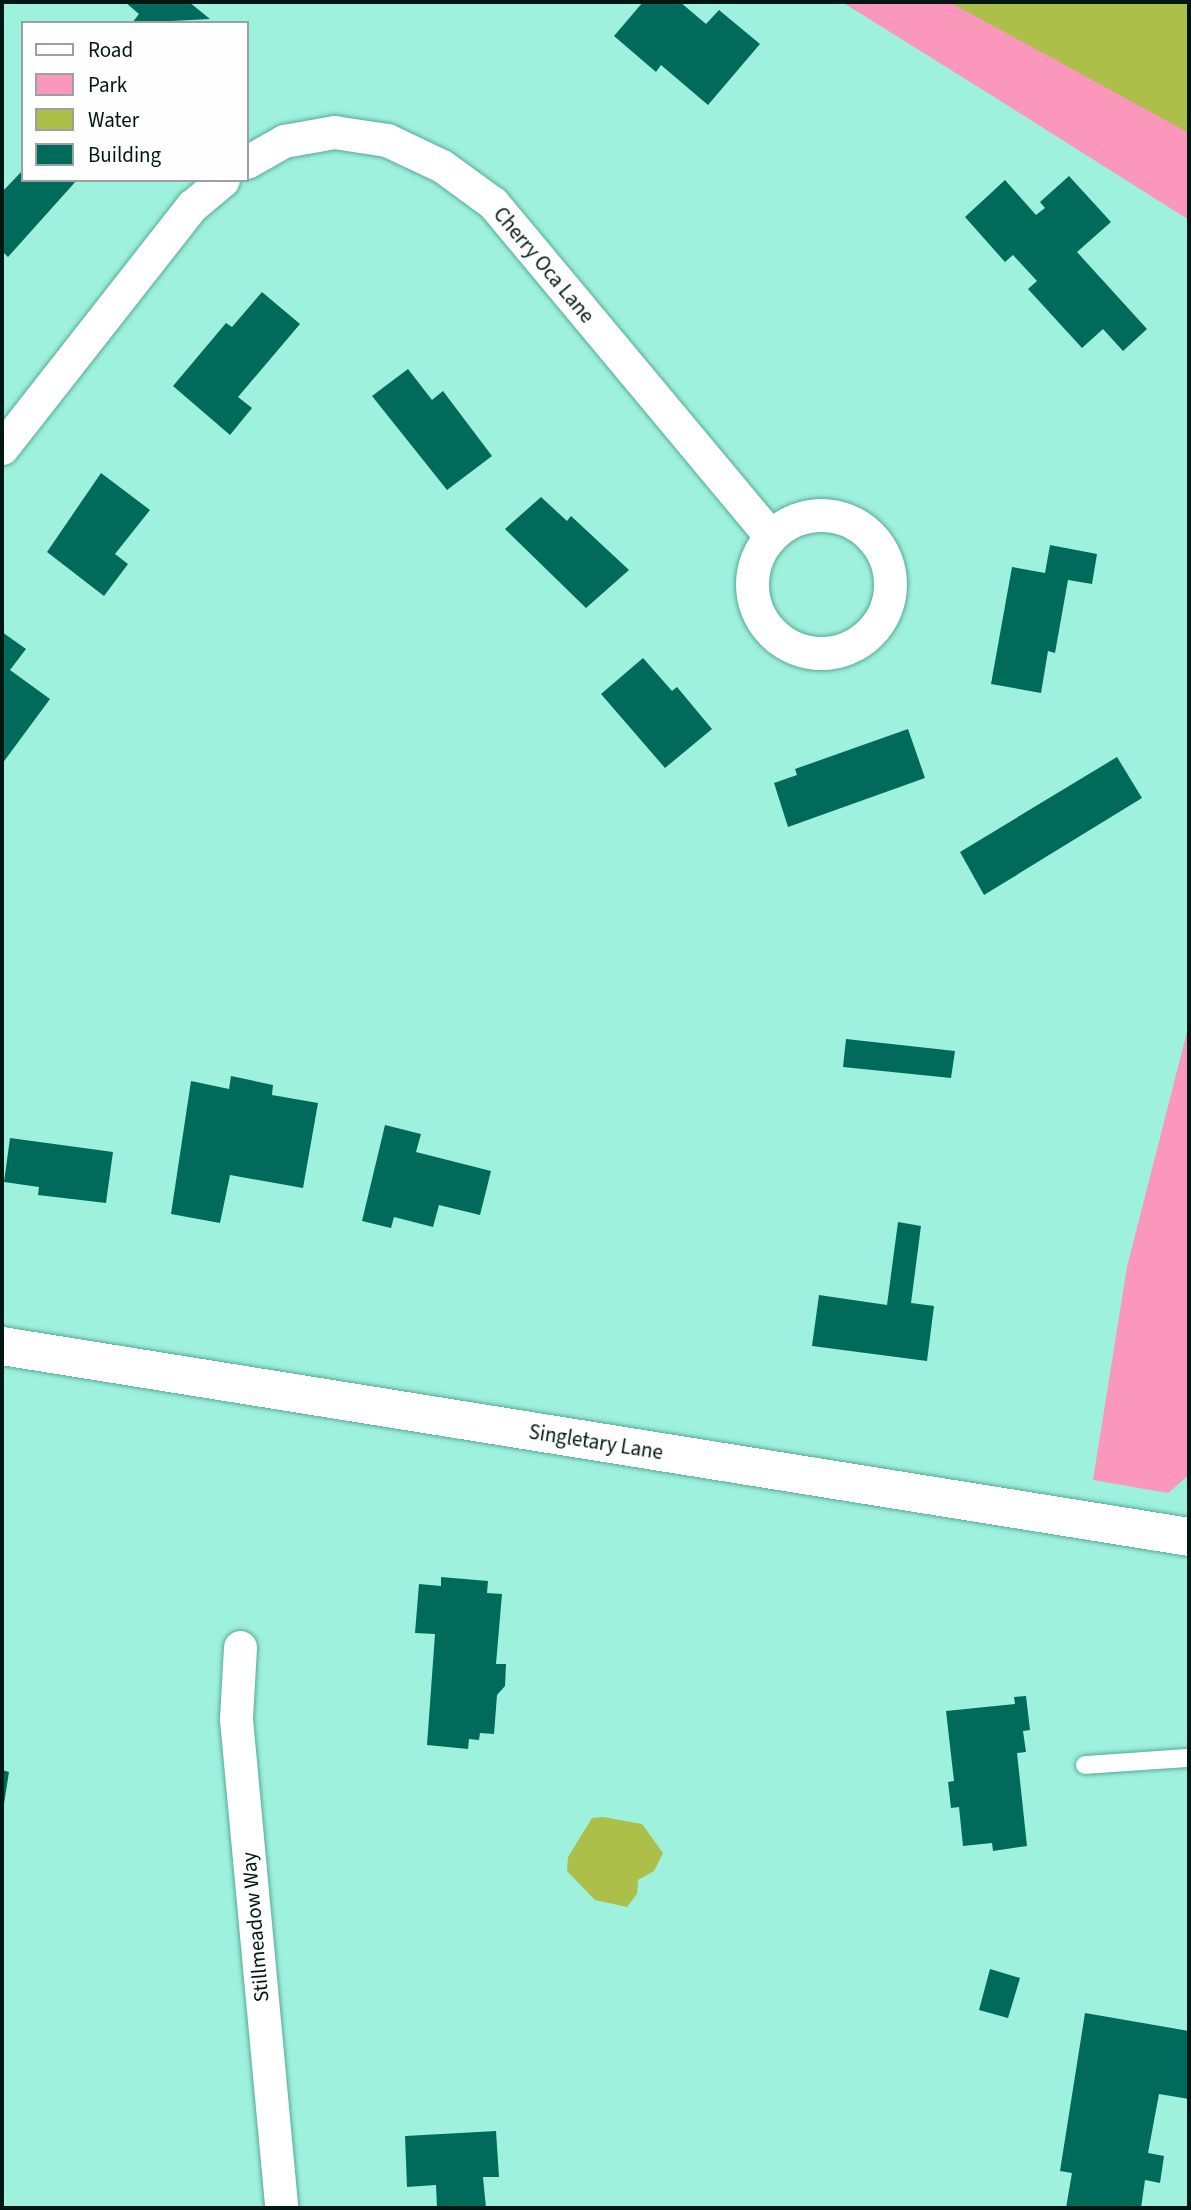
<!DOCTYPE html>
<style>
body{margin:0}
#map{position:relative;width:1191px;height:2210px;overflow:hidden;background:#9ef1dd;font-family:"Source Sans 3",sans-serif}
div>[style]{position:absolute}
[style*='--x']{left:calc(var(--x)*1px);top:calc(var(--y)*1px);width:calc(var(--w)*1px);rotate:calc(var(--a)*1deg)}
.green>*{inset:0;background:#fa97ba}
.water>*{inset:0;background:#acbf48}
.building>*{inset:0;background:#006b5b}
.roads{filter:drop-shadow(0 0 2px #58a998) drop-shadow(0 0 2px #58a998)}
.service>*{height:18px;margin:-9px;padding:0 9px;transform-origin:9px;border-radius:9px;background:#fff}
.minor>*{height:33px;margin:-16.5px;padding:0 16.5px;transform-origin:16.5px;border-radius:16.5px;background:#fff}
.minor>.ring{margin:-16.5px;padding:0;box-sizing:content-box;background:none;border:33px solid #fff;border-radius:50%}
.tertiary>*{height:38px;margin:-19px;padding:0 19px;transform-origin:19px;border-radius:19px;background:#fff}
span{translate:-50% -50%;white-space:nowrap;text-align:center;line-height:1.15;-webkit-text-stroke:7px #fefefe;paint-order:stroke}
.street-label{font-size:21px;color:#001712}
.frame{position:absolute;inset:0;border:4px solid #001712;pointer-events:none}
.legend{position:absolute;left:21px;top:21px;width:228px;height:161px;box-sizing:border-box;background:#fefefe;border:2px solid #98a2a0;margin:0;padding:9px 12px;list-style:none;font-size:21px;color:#001712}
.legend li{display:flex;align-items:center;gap:14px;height:35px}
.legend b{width:35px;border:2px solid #98a2a0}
</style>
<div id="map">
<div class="green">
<i style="clip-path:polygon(842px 2px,1189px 2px,1189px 220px,1007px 105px)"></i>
<i style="clip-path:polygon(1189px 1024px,1189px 1475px,1168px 1493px,1093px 1480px,1127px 1267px)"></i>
</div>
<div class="water">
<i style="clip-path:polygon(949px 2px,1189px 2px,1189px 133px,1034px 48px)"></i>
<i style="clip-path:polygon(603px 1817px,642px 1824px,663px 1853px,654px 1871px,638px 1880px,637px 1894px,627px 1907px,595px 1900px,567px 1871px,568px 1857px,592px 1818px)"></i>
</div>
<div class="building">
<i style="clip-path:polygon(125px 2px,189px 2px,210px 19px,132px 23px,139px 14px)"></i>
<i style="clip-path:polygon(643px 2px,680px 2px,706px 24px,719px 10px,760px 44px,708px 105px,661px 65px,656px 72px,614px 36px)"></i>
<i style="clip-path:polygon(23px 170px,23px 180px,77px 180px,8px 257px,2px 251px,2px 192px)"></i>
<i style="clip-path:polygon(1069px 176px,1111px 222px,1077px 252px,1147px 329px,1123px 351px,1103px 329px,1082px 348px,1028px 289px,1037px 281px,1013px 255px,1005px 262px,965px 217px,1005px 180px,1036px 215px,1045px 208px,1040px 202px)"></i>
<i style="clip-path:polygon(262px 292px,300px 324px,238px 397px,252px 408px,230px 435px,173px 386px,226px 323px,232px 327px)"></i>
<i style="clip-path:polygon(408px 369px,432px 400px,443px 391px,492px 456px,447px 490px,372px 396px)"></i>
<i style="clip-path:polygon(101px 473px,150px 510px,115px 554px,128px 564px,104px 596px,47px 552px)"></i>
<i style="clip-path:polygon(541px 497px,567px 521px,571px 516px,629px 570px,586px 608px,505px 529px)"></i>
<i style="clip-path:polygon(1050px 545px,1097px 554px,1092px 584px,1068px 580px,1055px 653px,1048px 651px,1041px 693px,991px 684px,1012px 567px,1045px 573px)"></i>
<i style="clip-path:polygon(2px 632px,26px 649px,10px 670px,50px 699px,2px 764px)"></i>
<i style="clip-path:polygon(643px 658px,672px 691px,677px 687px,712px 729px,665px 768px,601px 694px)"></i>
<i style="clip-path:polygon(908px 729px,925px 778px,788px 827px,774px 783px,797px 775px,795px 769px)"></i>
<i style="clip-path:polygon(1117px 757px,1142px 798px,984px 895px,960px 852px)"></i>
<i style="clip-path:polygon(846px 1039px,955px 1051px,951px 1078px,843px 1067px)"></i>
<i style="clip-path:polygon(231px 1076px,273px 1085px,272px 1095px,318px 1103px,303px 1188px,230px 1175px,220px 1223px,171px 1214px,191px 1081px,229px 1089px)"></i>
<i style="clip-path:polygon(385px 1125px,421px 1134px,416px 1152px,491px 1171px,480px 1215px,439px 1205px,433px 1227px,394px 1217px,391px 1228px,362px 1221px)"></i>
<i style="clip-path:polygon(10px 1138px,113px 1152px,106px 1203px,38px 1195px,39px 1187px,4px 1182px)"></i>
<i style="clip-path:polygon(898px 1222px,921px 1226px,911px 1303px,934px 1306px,927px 1361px,812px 1346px,819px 1295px,887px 1305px)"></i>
<i style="clip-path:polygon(441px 1577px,488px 1581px,487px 1593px,502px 1594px,496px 1664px,506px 1664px,505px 1686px,497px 1695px,494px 1734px,480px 1733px,479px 1740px,469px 1739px,468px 1749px,427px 1745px,435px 1634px,415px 1633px,419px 1584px,441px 1586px)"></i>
<i style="clip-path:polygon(1026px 1696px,1030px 1730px,1023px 1731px,1026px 1752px,1017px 1753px,1027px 1846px,993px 1851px,992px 1843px,963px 1846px,959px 1807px,951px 1808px,948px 1782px,954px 1781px,946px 1711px,1015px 1704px,1014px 1697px)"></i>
<i style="clip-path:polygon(2px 1770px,9px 1772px,3px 1810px,2px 1809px)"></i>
<i style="clip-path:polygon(990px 1969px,1020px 1978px,1008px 2018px,979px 2010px)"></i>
<i style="clip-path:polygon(1085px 2013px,1189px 2031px,1189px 2099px,1159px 2094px,1148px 2153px,1164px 2156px,1160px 2183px,1145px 2180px,1141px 2208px,1066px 2208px,1072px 2173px,1060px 2171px)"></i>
<i style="clip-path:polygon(496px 2131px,499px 2177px,483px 2177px,486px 2208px,437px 2208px,436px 2185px,407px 2187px,405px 2136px)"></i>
</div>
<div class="roads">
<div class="service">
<i style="--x:1085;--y:1765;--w:104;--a:-3.9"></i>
</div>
<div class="minor">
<i style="--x:247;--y:162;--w:43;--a:-29.6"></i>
<i style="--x:284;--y:141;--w:51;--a:-10.2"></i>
<i style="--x:334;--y:132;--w:54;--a:8.6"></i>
<i style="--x:387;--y:140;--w:61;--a:25.3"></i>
<i style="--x:442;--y:166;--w:63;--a:36"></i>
<i style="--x:493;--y:203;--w:433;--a:50.2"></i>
<i style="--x:2;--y:448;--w:308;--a:-51.9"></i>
<i style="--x:192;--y:206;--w:40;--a:-40"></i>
<i class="ring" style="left:752px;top:515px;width:105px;height:105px"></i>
<i style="--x:240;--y:1647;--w:72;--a:93.2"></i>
<i style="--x:236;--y:1719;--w:491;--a:84.7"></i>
</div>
<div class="tertiary">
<i style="--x:2;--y:1346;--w:1202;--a:9.14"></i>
</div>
</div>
<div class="street-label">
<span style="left:544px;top:265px;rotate:50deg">Cherry Oca Lane</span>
<span style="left:596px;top:1442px;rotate:9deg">Singletary Lane</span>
<span style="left:255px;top:1927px;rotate:-95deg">Stillmeadow Way</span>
</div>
<div class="frame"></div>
<ul class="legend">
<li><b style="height:9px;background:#fff"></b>Road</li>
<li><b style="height:19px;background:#fa97ba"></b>Park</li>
<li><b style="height:19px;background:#acbf48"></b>Water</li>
<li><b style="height:19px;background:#006b5b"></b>Building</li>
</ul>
</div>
